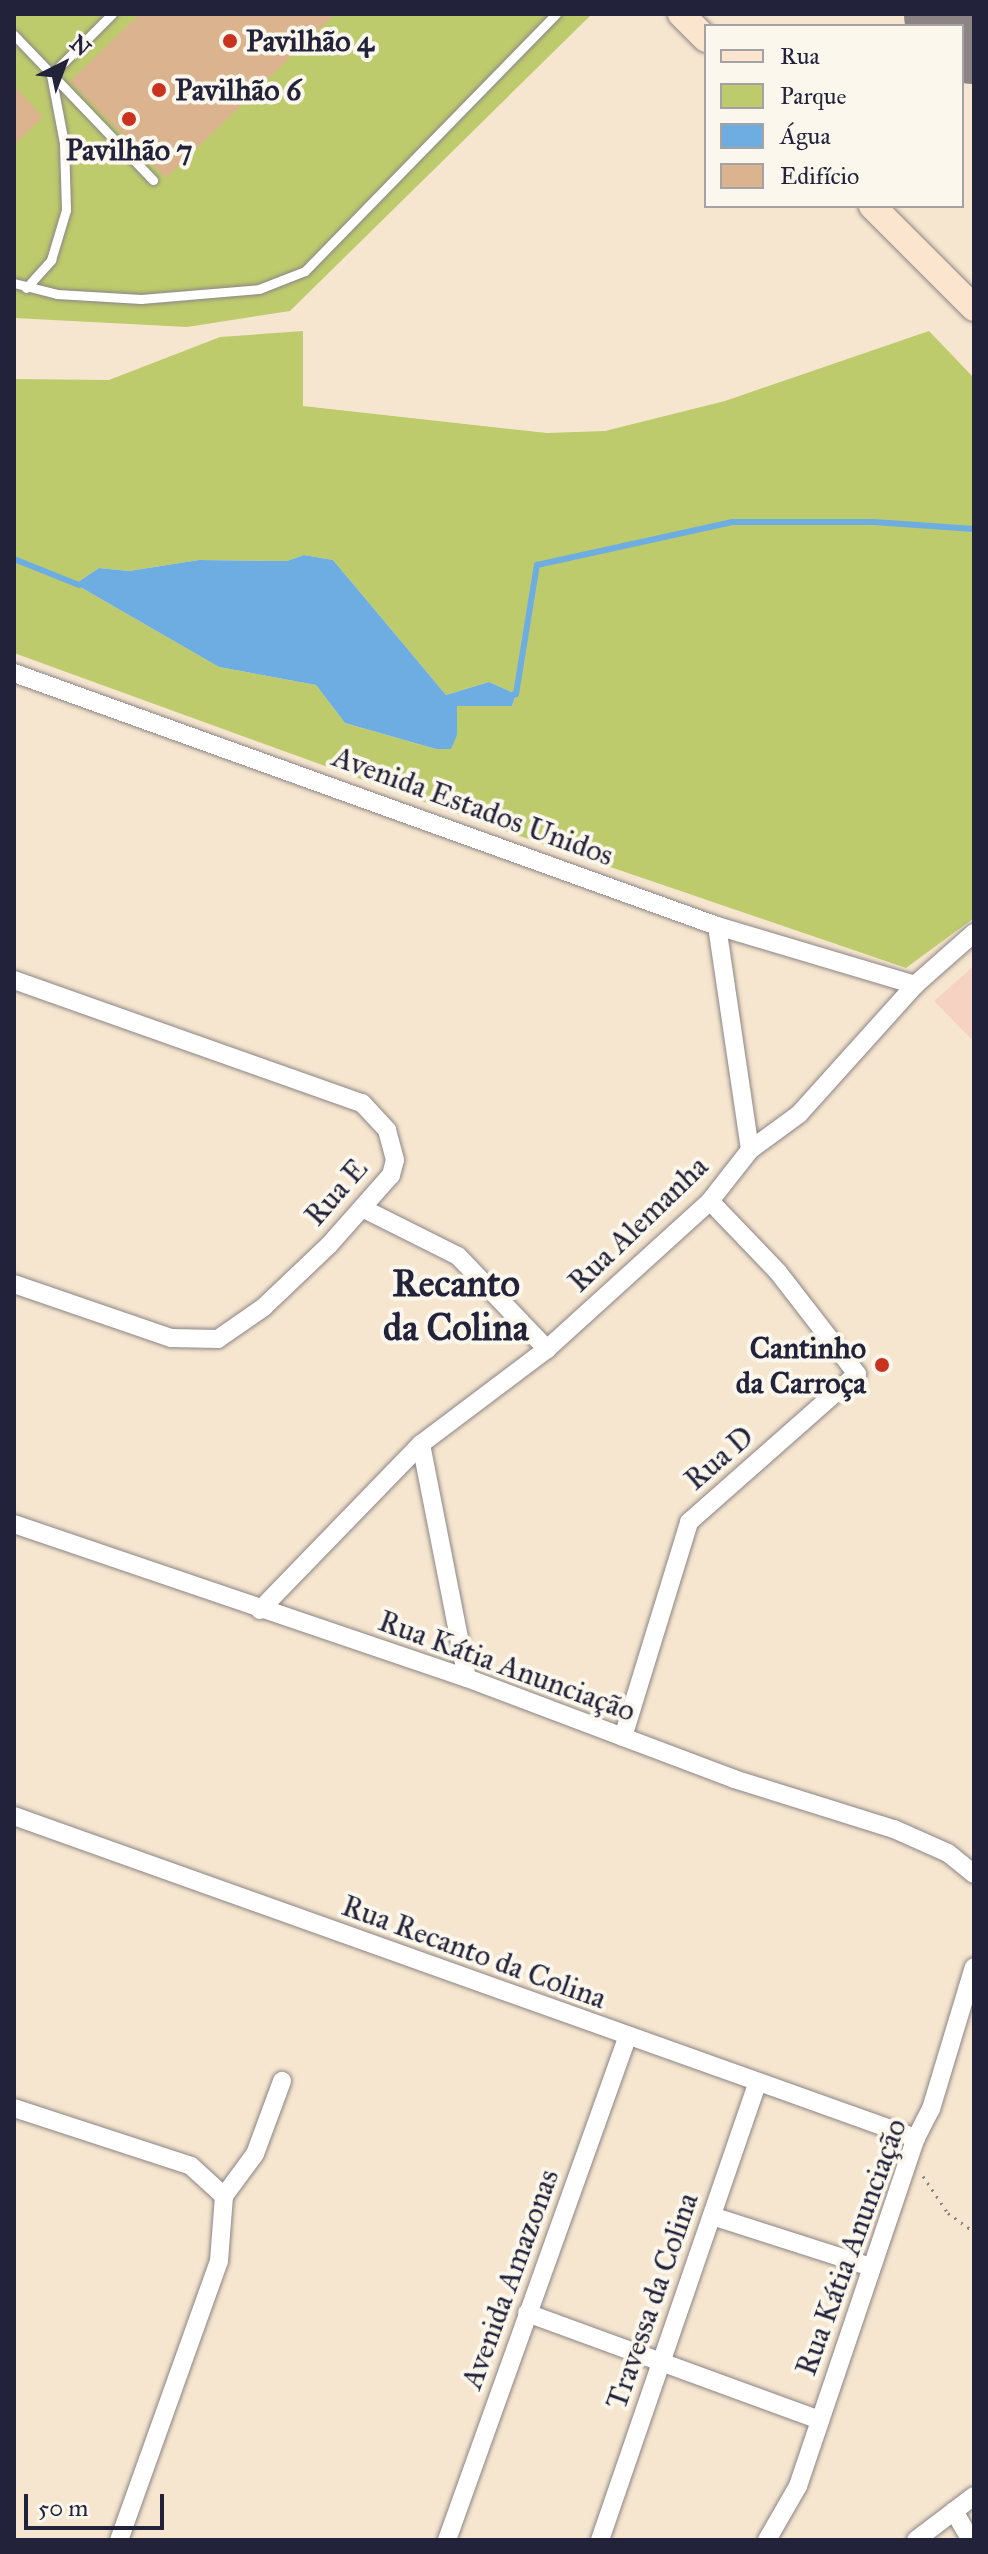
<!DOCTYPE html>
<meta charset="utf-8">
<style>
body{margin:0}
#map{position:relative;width:988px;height:2554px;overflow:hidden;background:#f6e6cf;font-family:"IM FELL Great Primer",serif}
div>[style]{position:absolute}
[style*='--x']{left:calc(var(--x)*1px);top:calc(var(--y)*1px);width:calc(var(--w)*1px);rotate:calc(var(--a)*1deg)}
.built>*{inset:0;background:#f5d2c2}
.green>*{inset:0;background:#becb6c}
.water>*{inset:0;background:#6dade1}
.stream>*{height:6px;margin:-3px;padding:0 3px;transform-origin:3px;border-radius:3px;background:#6dade1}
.runway>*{height:126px;margin:-63px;padding:0 63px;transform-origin:63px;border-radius:63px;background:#8c8485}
.building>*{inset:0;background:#dbb48f}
.path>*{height:3px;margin-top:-1.5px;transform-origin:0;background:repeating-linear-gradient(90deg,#8c8485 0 2px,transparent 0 8px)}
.roads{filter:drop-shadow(0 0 2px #8c8485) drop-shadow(0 0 2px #8c8485)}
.service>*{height:9px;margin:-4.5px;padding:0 4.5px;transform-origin:4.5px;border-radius:4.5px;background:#fff}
.minor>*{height:18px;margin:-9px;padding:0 9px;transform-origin:9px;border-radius:9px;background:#fff}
.secondary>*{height:26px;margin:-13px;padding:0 13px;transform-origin:13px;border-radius:13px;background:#fce5cf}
.dots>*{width:22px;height:22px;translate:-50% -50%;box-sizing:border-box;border:4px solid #fbf7ec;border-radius:50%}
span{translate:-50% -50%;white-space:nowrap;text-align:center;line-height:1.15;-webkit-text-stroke:8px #fbf7ec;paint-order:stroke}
.poi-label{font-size:30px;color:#22223b;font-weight:700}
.left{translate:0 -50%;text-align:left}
.right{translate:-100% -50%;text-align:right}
.street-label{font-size:30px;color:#22223b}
.district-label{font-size:38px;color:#22223b;font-weight:700}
.frame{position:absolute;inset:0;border:16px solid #22223b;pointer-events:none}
.legend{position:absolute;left:704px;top:24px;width:260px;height:184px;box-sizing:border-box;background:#fbf7ec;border:2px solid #a4a2a5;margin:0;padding:10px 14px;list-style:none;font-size:24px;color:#22223b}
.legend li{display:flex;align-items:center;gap:16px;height:40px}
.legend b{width:40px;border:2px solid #a4a2a5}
.north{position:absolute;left:24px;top:24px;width:80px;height:80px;-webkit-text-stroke:6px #fbf7ec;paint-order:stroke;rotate:42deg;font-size:22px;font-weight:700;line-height:32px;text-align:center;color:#22223b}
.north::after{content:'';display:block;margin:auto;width:28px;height:36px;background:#22223b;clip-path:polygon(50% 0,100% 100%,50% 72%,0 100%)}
.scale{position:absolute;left:24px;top:2494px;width:140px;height:36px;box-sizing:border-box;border:4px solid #22223b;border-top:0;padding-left:10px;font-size:24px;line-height:28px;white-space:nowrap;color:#22223b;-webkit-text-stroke:6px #fbf7ec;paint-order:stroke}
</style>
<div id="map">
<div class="built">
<i style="clip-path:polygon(974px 966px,974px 1042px,934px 1001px)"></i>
</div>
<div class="green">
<i style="clip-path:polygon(14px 14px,592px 14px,290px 311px,187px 327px,14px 318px)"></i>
<i style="clip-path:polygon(evenodd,303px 331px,303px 406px,547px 433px,605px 431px,725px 401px,929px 331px,974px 378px,974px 918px,906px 968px,493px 827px,14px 653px,14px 379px,109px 380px,220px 337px,303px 331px,304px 555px,333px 560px,446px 695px,489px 682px,516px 694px,512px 706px,457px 706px,457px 735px,436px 749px,345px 723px,316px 685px,219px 667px,75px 584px,99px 568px,129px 571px,199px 560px,287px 561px,304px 555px)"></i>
</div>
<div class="water">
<i style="clip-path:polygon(304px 555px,333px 560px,446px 695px,489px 682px,516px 694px,512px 706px,457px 706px,457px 735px,451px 749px,436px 749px,345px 723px,316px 685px,219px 667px,75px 584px,99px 568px,129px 571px,199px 560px,287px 561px)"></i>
</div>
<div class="stream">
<i style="--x:14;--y:559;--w:70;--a:21.8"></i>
<i style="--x:512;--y:695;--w:4;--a:-14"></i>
<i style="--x:516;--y:694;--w:131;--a:-80.8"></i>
<i style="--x:537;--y:565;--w:200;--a:-12.4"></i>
<i style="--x:732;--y:522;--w:142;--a:0"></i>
<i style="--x:874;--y:522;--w:100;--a:4"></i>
</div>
<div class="runway">
<i style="--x:967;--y:14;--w:10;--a:45"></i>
</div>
<div class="building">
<i style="clip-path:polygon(140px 14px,335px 14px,166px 178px,70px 81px)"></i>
<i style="clip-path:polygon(14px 86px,43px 117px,14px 145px)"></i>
</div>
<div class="path">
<i style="--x:923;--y:2176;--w:45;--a:56"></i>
<i style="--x:948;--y:2213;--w:32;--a:36"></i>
</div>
<div class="roads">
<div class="service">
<i style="--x:14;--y:35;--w:201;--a:46.2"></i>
<i style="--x:51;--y:75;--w:86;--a:-45"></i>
<i style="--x:14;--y:283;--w:44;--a:14.3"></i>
<i style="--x:57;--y:294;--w:84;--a:3.4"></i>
<i style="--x:141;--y:299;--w:118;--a:-4.8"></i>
<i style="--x:259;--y:289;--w:49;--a:-21.4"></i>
<i style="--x:305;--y:271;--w:359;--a:-45.7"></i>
<i style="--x:26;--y:288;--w:38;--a:-48"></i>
<i style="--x:51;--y:260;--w:52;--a:-73.3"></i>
<i style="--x:66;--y:210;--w:67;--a:-91.7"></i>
<i style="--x:64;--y:143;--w:69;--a:-100.8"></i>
</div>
<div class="minor">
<i style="--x:14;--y:673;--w:747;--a:19.79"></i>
<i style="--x:717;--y:926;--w:207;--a:16.6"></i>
<i style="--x:717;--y:926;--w:226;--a:81.6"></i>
<i style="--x:14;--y:980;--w:369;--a:19.5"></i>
<i style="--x:362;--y:1103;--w:37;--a:47"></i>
<i style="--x:387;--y:1130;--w:31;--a:75"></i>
<i style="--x:395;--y:1160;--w:16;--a:105"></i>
<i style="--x:391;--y:1175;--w:94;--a:131.5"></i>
<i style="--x:329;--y:1245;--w:90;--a:136.4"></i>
<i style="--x:264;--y:1307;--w:56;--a:145.2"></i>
<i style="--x:218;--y:1339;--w:47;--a:-178.8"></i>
<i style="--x:171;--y:1338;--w:166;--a:-161"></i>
<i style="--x:364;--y:1209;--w:105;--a:26.6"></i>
<i style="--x:458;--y:1256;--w:129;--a:46.3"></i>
<i style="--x:421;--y:1444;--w:238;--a:78.9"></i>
<i style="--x:14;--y:1524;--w:478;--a:18.8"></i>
<i style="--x:467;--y:1678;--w:285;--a:20.7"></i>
<i style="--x:734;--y:1779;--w:168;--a:17.4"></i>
<i style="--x:894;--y:1829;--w:59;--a:24"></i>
<i style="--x:948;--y:1853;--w:33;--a:39"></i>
<i style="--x:260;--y:1610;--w:231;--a:-45.9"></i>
<i style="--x:421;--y:1444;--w:158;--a:-37"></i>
<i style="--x:547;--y:1349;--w:220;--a:-42.2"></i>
<i style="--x:710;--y:1201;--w:65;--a:-51.9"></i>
<i style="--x:750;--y:1150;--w:61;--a:-36.3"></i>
<i style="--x:799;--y:1114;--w:173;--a:-48"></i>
<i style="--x:915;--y:985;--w:79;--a:-41.4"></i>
<i style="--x:623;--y:1737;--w:225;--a:-72.9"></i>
<i style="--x:689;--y:1522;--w:224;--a:-41.4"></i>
<i style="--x:857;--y:1374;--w:129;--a:-127.8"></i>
<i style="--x:778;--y:1272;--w:98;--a:-133.8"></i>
<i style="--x:14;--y:1816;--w:958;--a:19.65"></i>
<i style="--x:14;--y:2108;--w:186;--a:18.1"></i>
<i style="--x:191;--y:2166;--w:45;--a:42.3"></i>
<i style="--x:224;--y:2196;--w:65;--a:94.4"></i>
<i style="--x:219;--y:2261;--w:296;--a:109.7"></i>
<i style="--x:224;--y:2196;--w:52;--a:-53.6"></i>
<i style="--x:255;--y:2154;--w:78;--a:-69.7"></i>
<i style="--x:712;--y:2216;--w:167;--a:17.8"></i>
<i style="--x:527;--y:2313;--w:312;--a:20.1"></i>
<i style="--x:954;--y:2511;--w:34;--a:60"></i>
<i style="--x:447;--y:2540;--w:533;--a:-70.27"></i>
<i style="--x:600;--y:2540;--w:484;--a:-71"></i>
<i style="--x:767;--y:2540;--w:62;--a:-60.1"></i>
<i style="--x:798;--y:2486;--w:367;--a:-71.3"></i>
<i style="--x:916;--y:2138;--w:33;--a:-63"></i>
<i style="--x:931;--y:2109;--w:148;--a:-73.2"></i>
<i style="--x:916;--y:2540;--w:73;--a:-37.2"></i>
</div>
<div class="secondary">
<i style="--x:681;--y:14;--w:35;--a:45"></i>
<i style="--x:872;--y:206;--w:144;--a:45"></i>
</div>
</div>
<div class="dots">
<i style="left:230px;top:41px;background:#c8321e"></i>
<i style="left:159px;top:90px;background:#c8321e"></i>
<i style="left:129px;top:119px;background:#c8321e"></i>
<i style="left:882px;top:1365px;background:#c8321e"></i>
</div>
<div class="poi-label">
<span class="left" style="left:246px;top:41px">Pavilhão 4</span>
<span class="left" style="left:175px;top:90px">Pavilhão 6</span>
<span style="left:129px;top:150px">Pavilhão 7</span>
<span class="right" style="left:866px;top:1365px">Cantinho<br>da Carroça</span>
</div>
<div class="street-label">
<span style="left:473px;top:806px;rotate:20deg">Avenida Estados Unidos</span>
<span style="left:336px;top:1192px;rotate:-49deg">Rua E</span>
<span style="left:638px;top:1224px;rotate:-44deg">Rua Alemanha</span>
<span style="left:719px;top:1458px;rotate:-41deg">Rua D</span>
<span style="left:507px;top:1666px;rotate:20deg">Rua Kátia Anunciação</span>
<span style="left:474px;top:1952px;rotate:20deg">Rua Recanto da Colina</span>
<span style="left:851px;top:2247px;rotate:-70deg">Rua Kátia Anunciação</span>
<span style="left:510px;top:2279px;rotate:-70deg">Avenida Amazonas</span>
<span style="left:652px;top:2301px;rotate:-71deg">Travessa da Colina</span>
</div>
<div class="district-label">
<span style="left:456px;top:1306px">Recanto<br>da Colina</span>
</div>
<div class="frame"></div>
<ul class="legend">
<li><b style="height:10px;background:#fce5cf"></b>Rua</li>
<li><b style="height:22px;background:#becb6c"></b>Parque</li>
<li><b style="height:22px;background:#6dade1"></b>Água</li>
<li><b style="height:22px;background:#dbb48f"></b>Edifício</li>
</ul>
<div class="north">N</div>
<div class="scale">50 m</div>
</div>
